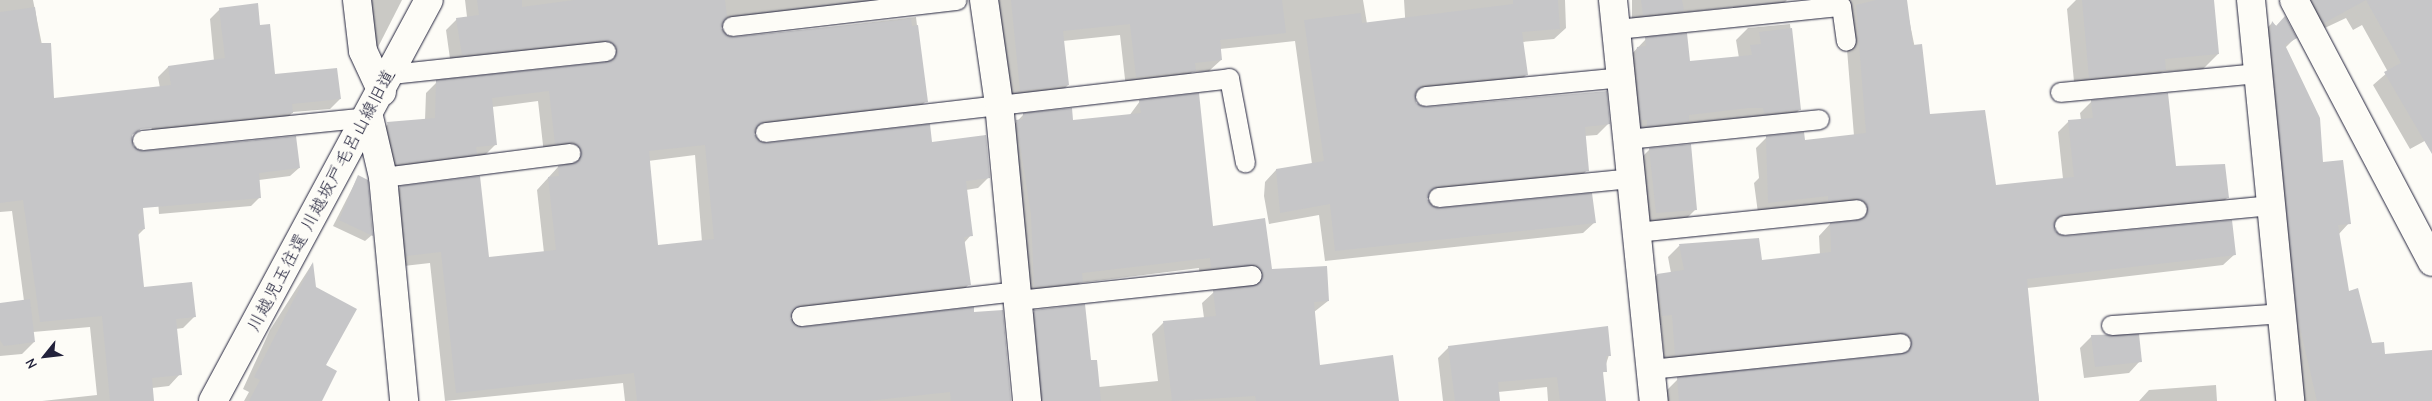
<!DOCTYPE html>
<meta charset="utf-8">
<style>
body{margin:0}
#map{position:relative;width:2432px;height:401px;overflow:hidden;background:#fdfcf7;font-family:"Comic Neue","Klee One",sans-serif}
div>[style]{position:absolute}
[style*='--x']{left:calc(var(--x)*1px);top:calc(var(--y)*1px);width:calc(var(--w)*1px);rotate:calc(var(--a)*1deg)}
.shadow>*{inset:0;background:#0003}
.building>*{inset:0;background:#c6c6c8}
.roads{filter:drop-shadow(0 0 1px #22223b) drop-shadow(0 0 1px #22223b)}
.lane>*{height:19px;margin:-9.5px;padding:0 9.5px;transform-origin:9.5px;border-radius:9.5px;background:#fdfcf7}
.street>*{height:28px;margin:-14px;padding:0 14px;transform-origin:14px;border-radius:14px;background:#fdfcf7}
.secondary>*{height:28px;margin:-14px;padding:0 14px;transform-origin:14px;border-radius:14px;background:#fdfcf7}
span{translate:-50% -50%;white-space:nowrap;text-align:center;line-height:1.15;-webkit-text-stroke:4px #fdfcf7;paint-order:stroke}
.street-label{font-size:18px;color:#22223b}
.north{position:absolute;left:20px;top:331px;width:50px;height:50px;-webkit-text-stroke:4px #fdfcf7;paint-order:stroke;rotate:241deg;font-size:14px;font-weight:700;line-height:20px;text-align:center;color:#22223b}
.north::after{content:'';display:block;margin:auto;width:18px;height:22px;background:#22223b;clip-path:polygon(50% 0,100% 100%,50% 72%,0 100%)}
</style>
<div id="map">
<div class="shadow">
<i style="clip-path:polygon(0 0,33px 0,53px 100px,144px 229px,137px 236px,143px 289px,195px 316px,183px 328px,176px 329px,180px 374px,169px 386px,152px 388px,153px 401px,42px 401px,97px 395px,90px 327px,33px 332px,34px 342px,22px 354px,0 356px,0 304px,24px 301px,12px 211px,0 212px)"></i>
<i style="clip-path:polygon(370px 0,402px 0,374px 55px)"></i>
<i style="clip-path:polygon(evenodd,465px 0,906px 0,902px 4px,719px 28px,733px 38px,916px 17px,926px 101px,915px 112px,752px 134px,766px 144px,931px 144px,989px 177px,978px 188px,966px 190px,971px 235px,964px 243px,969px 284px,958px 296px,788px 318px,802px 328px,973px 314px,1010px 401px,625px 401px,623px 383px,445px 401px,430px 263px,395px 267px,389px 199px,400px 187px,488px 258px,544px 253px,537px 190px,558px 167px,571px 164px,563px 153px,544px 154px,538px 101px,492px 107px,496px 144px,485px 155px,385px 174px,377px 135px,388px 124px,425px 120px,426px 93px,437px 82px,605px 64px,605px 56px,451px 66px,446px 30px,457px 19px,467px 17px,465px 0,695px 155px,702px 242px,657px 246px,648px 161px,695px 155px)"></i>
<i style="clip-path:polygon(988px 0,1363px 0,1391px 165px,1411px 119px,1609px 123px,1597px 135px,1584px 136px,1587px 170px,1576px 182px,1425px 198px,1439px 210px,1595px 222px,1583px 233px,1325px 261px,1319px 215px,1269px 224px,1264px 196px,1265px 182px,1276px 170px,1312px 164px,1295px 41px,1220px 49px,1221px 60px,1209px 71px,1192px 72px,1184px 81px,1126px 88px,1120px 35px,1063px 41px,1068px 85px,1057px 96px,1010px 101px)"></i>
<i style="clip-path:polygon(1404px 0,1565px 0,1566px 28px,1554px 39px,1522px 42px,1527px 74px,1516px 85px,1410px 97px)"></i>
<i style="clip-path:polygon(1632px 0,1787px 0,1776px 11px,1734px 15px,1733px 7px,1680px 13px,1671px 22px,1632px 26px)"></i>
<i style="clip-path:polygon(1843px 0,1905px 0,1929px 116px,1995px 186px,2063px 179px,2058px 132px,2069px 121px,2081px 120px,2080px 113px,2092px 101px,2175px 168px,2228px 197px,2216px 209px,2053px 224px,2053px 232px,2065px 237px,2235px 254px,2223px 265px,2027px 288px,2039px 401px,1667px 401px,1667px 390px,1678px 379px,1902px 354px,1888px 342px,1665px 366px,1661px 325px,1652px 327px,1646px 286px,1657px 275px,1671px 273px,1668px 257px,1679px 246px,1761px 261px,1820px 255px,1819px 236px,1830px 224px,1856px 222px,1855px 213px,1758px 213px,1754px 183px,1759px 178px,1756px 148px,1767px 137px,1804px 142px,1854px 136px)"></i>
<i style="clip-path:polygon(2076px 0,2213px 0,2218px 54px,2203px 69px,2162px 72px,2150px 85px,2075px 92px,2067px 9px)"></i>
<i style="clip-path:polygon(2301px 0,2432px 0,2432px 137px,2410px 149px,2373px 85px,2388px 72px,2362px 25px,2353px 30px,2346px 18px,2312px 34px)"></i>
<i style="clip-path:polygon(220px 9px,259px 26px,274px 75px,340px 99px,330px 109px,293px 112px,282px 123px,152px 136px,150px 98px,160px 88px,158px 77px,168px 67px,214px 61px,210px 19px)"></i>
<i style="clip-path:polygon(2272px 23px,2295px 38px,2285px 48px,2322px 164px,2349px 223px,2338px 235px,2348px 292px,2371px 344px,2384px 356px,2432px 351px,2432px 401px,2297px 401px,2262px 33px)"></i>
<i style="clip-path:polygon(1790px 24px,1800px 109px,1788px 121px,1630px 131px,1625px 61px,1646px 39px,1689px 62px,1739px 58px,1736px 40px,1748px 28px)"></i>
<i style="clip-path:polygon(1140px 101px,1212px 227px,1271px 271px,1328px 301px,1314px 312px,1319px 366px,1397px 401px,1031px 401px,1023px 322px,1035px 311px,1090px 361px,1099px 387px,1158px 381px,1152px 334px,1163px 323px,1204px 318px,1202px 303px,1214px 292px,1253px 286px,1240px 274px,1200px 279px,1199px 268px,1080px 283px,1070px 292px,1023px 298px,1006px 133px,1023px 115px,1072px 121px,1129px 116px)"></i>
<i style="clip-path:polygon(1650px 149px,1696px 209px,1684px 221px,1644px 224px,1638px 161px)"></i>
<i style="clip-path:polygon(155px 159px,299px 168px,290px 176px,259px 180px,260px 197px,251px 206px,159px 214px)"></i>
<i style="clip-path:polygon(358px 177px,372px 235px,365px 241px,333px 226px)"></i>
<i style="clip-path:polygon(312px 264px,324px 365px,321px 401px,244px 401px,249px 392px,243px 389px,270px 330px)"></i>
<i style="clip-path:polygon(2092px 336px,2140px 361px,2129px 373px,2084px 378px,2080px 348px)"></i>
<i style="clip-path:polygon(1449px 347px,1609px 355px,1602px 376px,1605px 401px,1548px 401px,1547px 387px,1498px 392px,1499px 401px,1443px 401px,1438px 358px)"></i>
<i style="clip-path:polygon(2216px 385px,2217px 401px,2139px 401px,2149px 390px)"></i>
</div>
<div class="building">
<i style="clip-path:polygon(evenodd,477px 0,522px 0,522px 7px,574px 0,725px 0,727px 16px,721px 28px,733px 37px,911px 19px,912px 26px,918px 25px,928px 102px,764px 121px,754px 134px,766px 143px,930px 124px,932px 142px,986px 135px,990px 178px,966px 181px,973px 236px,964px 237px,971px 285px,800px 305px,790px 318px,802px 327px,974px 307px,974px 312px,1003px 310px,1011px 401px,951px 401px,950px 392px,867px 401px,637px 401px,634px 373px,456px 393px,441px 252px,406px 256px,400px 186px,480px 176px,489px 257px,556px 250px,548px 177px,559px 176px,558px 166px,576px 162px,581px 151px,574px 142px,555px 144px,549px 91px,492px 98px,497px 145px,476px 147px,477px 154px,396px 164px,387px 122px,435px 118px,436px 80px,607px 62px,617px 50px,605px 40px,462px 55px,456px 18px,479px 15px,477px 0,705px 145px,714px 239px,658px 245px,649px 151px,705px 145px)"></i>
<i style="clip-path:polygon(1011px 0,1282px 0,1286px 33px,1220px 40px,1222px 60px,1195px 63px,1196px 71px,1136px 77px,1130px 24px,1063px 31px,1069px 85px,1020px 91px)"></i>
<i style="clip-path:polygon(1513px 0,1558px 0,1560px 29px,1522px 32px,1528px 75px,1423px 85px,1415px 92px,1416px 103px,1426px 107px,1607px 91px,1610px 124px,1585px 127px,1589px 171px,1437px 186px,1427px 199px,1439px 208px,1592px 193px,1596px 223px,1335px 251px,1330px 204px,1280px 213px,1276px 169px,1324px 161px,1304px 20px,1361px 13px,1362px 23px,1513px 4px)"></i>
<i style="clip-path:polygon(1641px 0,1682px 0,1684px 11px,1643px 15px)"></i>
<i style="clip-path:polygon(1876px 0,1907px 0,1913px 45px,1922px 44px,1930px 114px,1985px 110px,1996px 185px,2074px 177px,2068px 120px,2093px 118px,2091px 100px,2168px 93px,2176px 166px,2225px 164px,2229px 198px,2063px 214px,2054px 220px,2055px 231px,2065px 236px,2232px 220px,2236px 255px,2027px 279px,2039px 401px,1679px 401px,1677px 377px,1902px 354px,1911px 348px,1910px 337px,1900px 332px,1675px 355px,1672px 315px,1662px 316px,1657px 274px,1684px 270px,1679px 244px,1759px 238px,1762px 260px,1831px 252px,1830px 223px,1859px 220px,1867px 214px,1866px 203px,1856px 198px,1828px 201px,1828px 196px,1768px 203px,1766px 136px,1804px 132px,1805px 140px,1866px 133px,1856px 5px)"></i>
<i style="clip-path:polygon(2082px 0,2214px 0,2219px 54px,2165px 59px,2166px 70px,2089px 78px)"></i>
<i style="clip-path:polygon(2312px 0,2366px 0,2324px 23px)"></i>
<i style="clip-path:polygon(2366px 0,2432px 0,2432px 154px,2384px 72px,2401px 63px)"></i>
<i style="clip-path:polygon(258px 3px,260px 25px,270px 24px,275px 74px,337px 68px,341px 99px,292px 104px,293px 113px,141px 129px,132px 135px,133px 146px,143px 151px,296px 136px,300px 168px,259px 173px,261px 198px,143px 208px,145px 229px,138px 230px,144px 287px,192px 282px,196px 317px,176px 319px,182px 375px,152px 378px,154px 401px,110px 401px,102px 316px,40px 322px,23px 200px,0 203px,0 12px,35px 7px,40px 43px,51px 43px,54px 98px,171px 85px,168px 66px,225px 58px,219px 8px)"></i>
<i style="clip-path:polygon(2285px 16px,2297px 38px,2285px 45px,2320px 118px,2323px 162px,2343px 160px,2351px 224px,2338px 225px,2349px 291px,2358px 288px,2372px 343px,2384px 342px,2385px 354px,2432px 350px,2432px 401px,2317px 401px,2297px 315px,2270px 33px,2272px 21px,2276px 26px)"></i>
<i style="clip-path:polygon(1792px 28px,1801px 110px,1764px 113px,1763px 108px,1748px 108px,1689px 115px,1689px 121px,1647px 126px,1647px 120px,1641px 120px,1635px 59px,1637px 47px,1646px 46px,1645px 37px,1687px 33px,1690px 61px,1752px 55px,1750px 45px,1761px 44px,1759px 32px)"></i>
<i style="clip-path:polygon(1199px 93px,1213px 226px,1265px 218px,1272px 269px,1327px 266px,1329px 301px,1314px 302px,1320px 365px,1393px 355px,1399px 401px,1256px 401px,1255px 396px,1172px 401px,1163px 321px,1216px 316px,1213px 290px,1258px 284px,1263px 273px,1256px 265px,1211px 268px,1210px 258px,1082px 273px,1083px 282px,1034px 287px,1031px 214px,1016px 120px,1023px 119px,1023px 113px,1072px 108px,1073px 120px,1141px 113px,1139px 100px)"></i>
<i style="clip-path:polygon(1691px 144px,1697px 210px,1656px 213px,1649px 148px)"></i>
<i style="clip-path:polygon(358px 175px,368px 180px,373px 236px,339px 220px)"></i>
<i style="clip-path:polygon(313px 262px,316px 287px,357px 309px,326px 365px,337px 371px,322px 401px,249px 401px,260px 380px,254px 377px)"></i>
<i style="clip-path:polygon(30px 299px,35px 342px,4px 346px,0 340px,0 303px)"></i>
<i style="clip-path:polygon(1085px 304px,1091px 360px,1097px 360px,1101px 401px,1042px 401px,1034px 310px)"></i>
<i style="clip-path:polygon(1608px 326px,1611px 356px,1606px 356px,1607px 372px,1603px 372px,1606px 401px,1560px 401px,1557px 377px,1498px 382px,1500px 401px,1455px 401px,1448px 346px)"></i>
<i style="clip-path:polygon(2139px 334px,2142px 362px,2095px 367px,2091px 335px)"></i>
</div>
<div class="roads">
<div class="lane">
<i style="--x:732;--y:26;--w:226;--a:-6.6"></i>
<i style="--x:1617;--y:29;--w:225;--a:-5.9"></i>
<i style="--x:1841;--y:6;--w:35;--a:82"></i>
<i style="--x:391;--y:74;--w:216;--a:-6.1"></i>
<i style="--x:2060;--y:92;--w:197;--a:-5.5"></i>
<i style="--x:1425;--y:96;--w:197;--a:-5.5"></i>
<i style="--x:765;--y:132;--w:467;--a:-6.6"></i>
<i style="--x:1229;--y:78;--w:86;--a:79.3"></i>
<i style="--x:1627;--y:139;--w:193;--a:-5.9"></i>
<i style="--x:142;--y:140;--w:228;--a:-5.8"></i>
<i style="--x:383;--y:177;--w:189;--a:-7.3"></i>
<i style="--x:1438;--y:197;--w:194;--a:-5.6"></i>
<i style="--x:2064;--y:225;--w:209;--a:-5.5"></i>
<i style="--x:1636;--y:232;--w:222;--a:-5.9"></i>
<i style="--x:1018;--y:300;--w:235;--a:-6.1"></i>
<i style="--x:801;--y:316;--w:216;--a:-6.6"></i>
<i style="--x:2111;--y:325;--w:171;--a:-4"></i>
<i style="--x:1650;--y:369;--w:252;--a:-5.9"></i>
</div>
<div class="street">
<i style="--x:357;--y:0;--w:51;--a:83.3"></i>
<i style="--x:363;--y:51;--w:45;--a:65.1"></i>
<i style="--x:984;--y:0;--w:105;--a:81.8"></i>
<i style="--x:999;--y:104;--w:298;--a:84.6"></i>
<i style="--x:1613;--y:0;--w:403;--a:84.2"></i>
<i style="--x:2251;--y:0;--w:403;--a:84.4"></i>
<i style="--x:369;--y:117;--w:62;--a:76.9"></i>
<i style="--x:383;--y:177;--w:225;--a:84.6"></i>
</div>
<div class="secondary">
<i style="--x:2294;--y:0;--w:296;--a:62.2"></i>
<i style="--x:213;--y:401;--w:455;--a:-61.7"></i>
</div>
</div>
<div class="street-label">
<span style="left:322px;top:201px;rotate:-62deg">川越児玉往還 川越坂戸毛呂山線旧道</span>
</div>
<div class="north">N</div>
</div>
